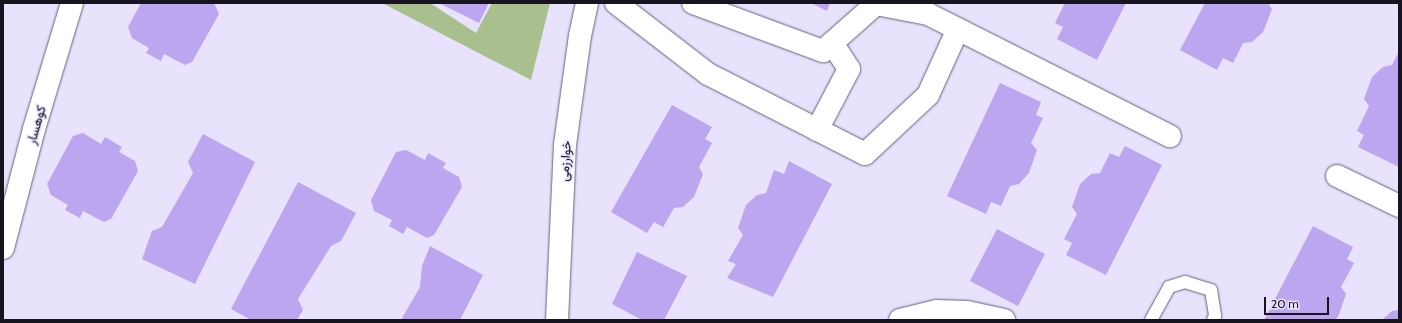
<!DOCTYPE html>
<meta charset="utf-8">
<style>
body{margin:0}
#map{position:relative;width:1402px;height:323px;overflow:hidden;background:#e8e2fc;font-family:Cabin,Vazirmatn,sans-serif}
div>[style]{position:absolute}
[style*='--x']{left:calc(var(--x)*1px);top:calc(var(--y)*1px);width:calc(var(--w)*1px);rotate:calc(var(--a)*1deg)}
.green>*{inset:0;background:#a9bf8d}
.building>*{inset:0;background:#bba6ef}
.roads{filter:drop-shadow(0 0 1px #68617d) drop-shadow(0 0 1px #68617d)}
.lane>*{height:12px;margin:-6px;padding:0 6px;transform-origin:6px;border-radius:6px;background:#fff}
.street>*{height:22px;margin:-11px;padding:0 11px;transform-origin:11px;border-radius:11px;background:#fff}
.secondary>*{height:22px;margin:-11px;padding:0 11px;transform-origin:11px;border-radius:11px;background:#fff}
span{translate:-50% -50%;white-space:nowrap;text-align:center;line-height:1.15;-webkit-text-stroke:3px #e8e2fc;paint-order:stroke}
.street-label{font-size:13px;color:#17141f}
.frame{position:absolute;inset:0;border:4px solid #17141f;pointer-events:none}
.scale{position:absolute;left:1264px;top:297px;width:65px;height:18px;box-sizing:border-box;border:2px solid #17141f;border-top:0;padding-left:5px;font-size:12px;line-height:14px;white-space:nowrap;color:#17141f;-webkit-text-stroke:3px #e8e2fc;paint-order:stroke}
</style>
<div id="map">
<div class="green">
<i style="clip-path:polygon(382px 3px,430px 3px,476px 33px,492px 3px,550px 3px,531px 80px)"></i>
</div>
<div class="building">
<i style="clip-path:polygon(141px 3px,214px 3px,219px 14px,192px 62px,185px 65px,164px 54px,161px 61px,146px 53px,149px 48px,132px 38px,128px 27px)"></i>
<i style="clip-path:polygon(439px 3px,489px 3px,479px 23px)"></i>
<i style="clip-path:polygon(811px 3px,830px 3px,827px 11px)"></i>
<i style="clip-path:polygon(1065px 3px,1126px 3px,1097px 60px,1057px 39px,1063px 27px,1055px 23px)"></i>
<i style="clip-path:polygon(1205px 3px,1268px 3px,1272px 9px,1263px 32px,1252px 42px,1243px 43px,1233px 63px,1223px 58px,1217px 70px,1180px 50px)"></i>
<i style="clip-path:polygon(1399px 51px,1399px 167px,1358px 147px,1364px 135px,1357px 131px,1369px 106px,1364px 99px,1372px 77px,1383px 67px,1392px 65px)"></i>
<i style="clip-path:polygon(1000px 83px,1041px 102px,1036px 115px,1043px 118px,1031px 143px,1037px 150px,1029px 173px,1019px 184px,1010px 186px,1001px 206px,991px 202px,986px 214px,947px 196px)"></i>
<i style="clip-path:polygon(672px 105px,712px 127px,705px 139px,712px 143px,699px 167px,703px 174px,694px 197px,683px 207px,674px 208px,663px 227px,654px 222px,647px 233px,611px 212px)"></i>
<i style="clip-path:polygon(83px 133px,101px 144px,105px 137px,122px 147px,119px 152px,135px 161px,138px 171px,111px 219px,104px 222px,83px 211px,80px 218px,65px 210px,68px 205px,51px 195px,47px 184px,73px 136px)"></i>
<i style="clip-path:polygon(203px 134px,255px 162px,195px 284px,142px 259px,152px 231px,162px 227px,193px 173px,188px 162px)"></i>
<i style="clip-path:polygon(1125px 146px,1162px 165px,1106px 275px,1066px 255px,1072px 243px,1064px 239px,1077px 214px,1072px 207px,1080px 184px,1091px 174px,1100px 173px,1110px 153px,1119px 157px)"></i>
<i style="clip-path:polygon(406px 150px,425px 160px,428px 153px,446px 163px,443px 168px,459px 177px,462px 187px,434px 235px,427px 238px,407px 227px,403px 234px,389px 226px,392px 220px,374px 211px,371px 200px,396px 152px)"></i>
<i style="clip-path:polygon(789px 161px,832px 184px,773px 297px,727px 278px,736px 264px,728px 261px,743px 235px,738px 228px,746px 205px,757px 195px,766px 193px,774px 170px,784px 174px)"></i>
<i style="clip-path:polygon(298px 182px,356px 213px,341px 241px,331px 246px,298px 299px,303px 310px,297px 320px,251px 320px,231px 309px)"></i>
<i style="clip-path:polygon(1313px 226px,1353px 247px,1347px 259px,1354px 263px,1341px 287px,1346px 294px,1338px 317px,1335px 320px,1264px 320px)"></i>
<i style="clip-path:polygon(997px 229px,1045px 254px,1018px 306px,970px 281px)"></i>
<i style="clip-path:polygon(430px 246px,483px 275px,460px 320px,401px 320px,420px 287px,422px 266px)"></i>
<i style="clip-path:polygon(637px 252px,687px 276px,664px 320px,642px 320px,612px 304px)"></i>
<i style="clip-path:polygon(1399px 310px,1399px 320px,1382px 320px,1392px 311px)"></i>
</div>
<div class="roads">
<div class="lane">
<i style="--x:1151;--y:320;--w:38;--a:-61"></i>
<i style="--x:1169;--y:287;--w:17;--a:-17"></i>
<i style="--x:1185;--y:282;--w:27;--a:17"></i>
<i style="--x:1211;--y:290;--w:26;--a:81"></i>
<i style="--x:1215;--y:316;--w:4;--a:117"></i>
</div>
<div class="street">
<i style="--x:616;--y:3;--w:116;--a:37.7"></i>
<i style="--x:708;--y:74;--w:176;--a:27"></i>
<i style="--x:865;--y:154;--w:86;--a:-43.1"></i>
<i style="--x:928;--y:95;--w:72;--a:-65.6"></i>
<i style="--x:693;--y:3;--w:139;--a:20.3"></i>
<i style="--x:823;--y:51;--w:71;--a:-41.6"></i>
<i style="--x:876;--y:4;--w:53;--a:10.9"></i>
<i style="--x:928;--y:14;--w:271;--a:26.8"></i>
<i style="--x:817;--y:130;--w:69;--a:-62.3"></i>
<i style="--x:849;--y:69;--w:31;--a:-123"></i>
<i style="--x:1337;--y:176;--w:69;--a:25.8"></i>
</div>
<div class="secondary">
<i style="--x:3;--y:248;--w:123;--a:-75.4"></i>
<i style="--x:34;--y:129;--w:132;--a:-73.2"></i>
<i style="--x:557;--y:320;--w:175;--a:-87.4"></i>
<i style="--x:565;--y:145;--w:110;--a:-82.2"></i>
<i style="--x:580;--y:36;--w:34;--a:-78"></i>
<i style="--x:900;--y:320;--w:37;--a:-14"></i>
<i style="--x:936;--y:311;--w:31;--a:2"></i>
<i style="--x:967;--y:312;--w:38;--a:12"></i>
</div>
</div>
<div class="street-label">
<span style="left:36px;top:125px;rotate:-74deg">کوهسار</span>
<span style="left:565px;top:161px;rotate:-86deg">خوارزمی</span>
</div>
<div class="frame"></div>
<div class="scale">20 m</div>
</div>
